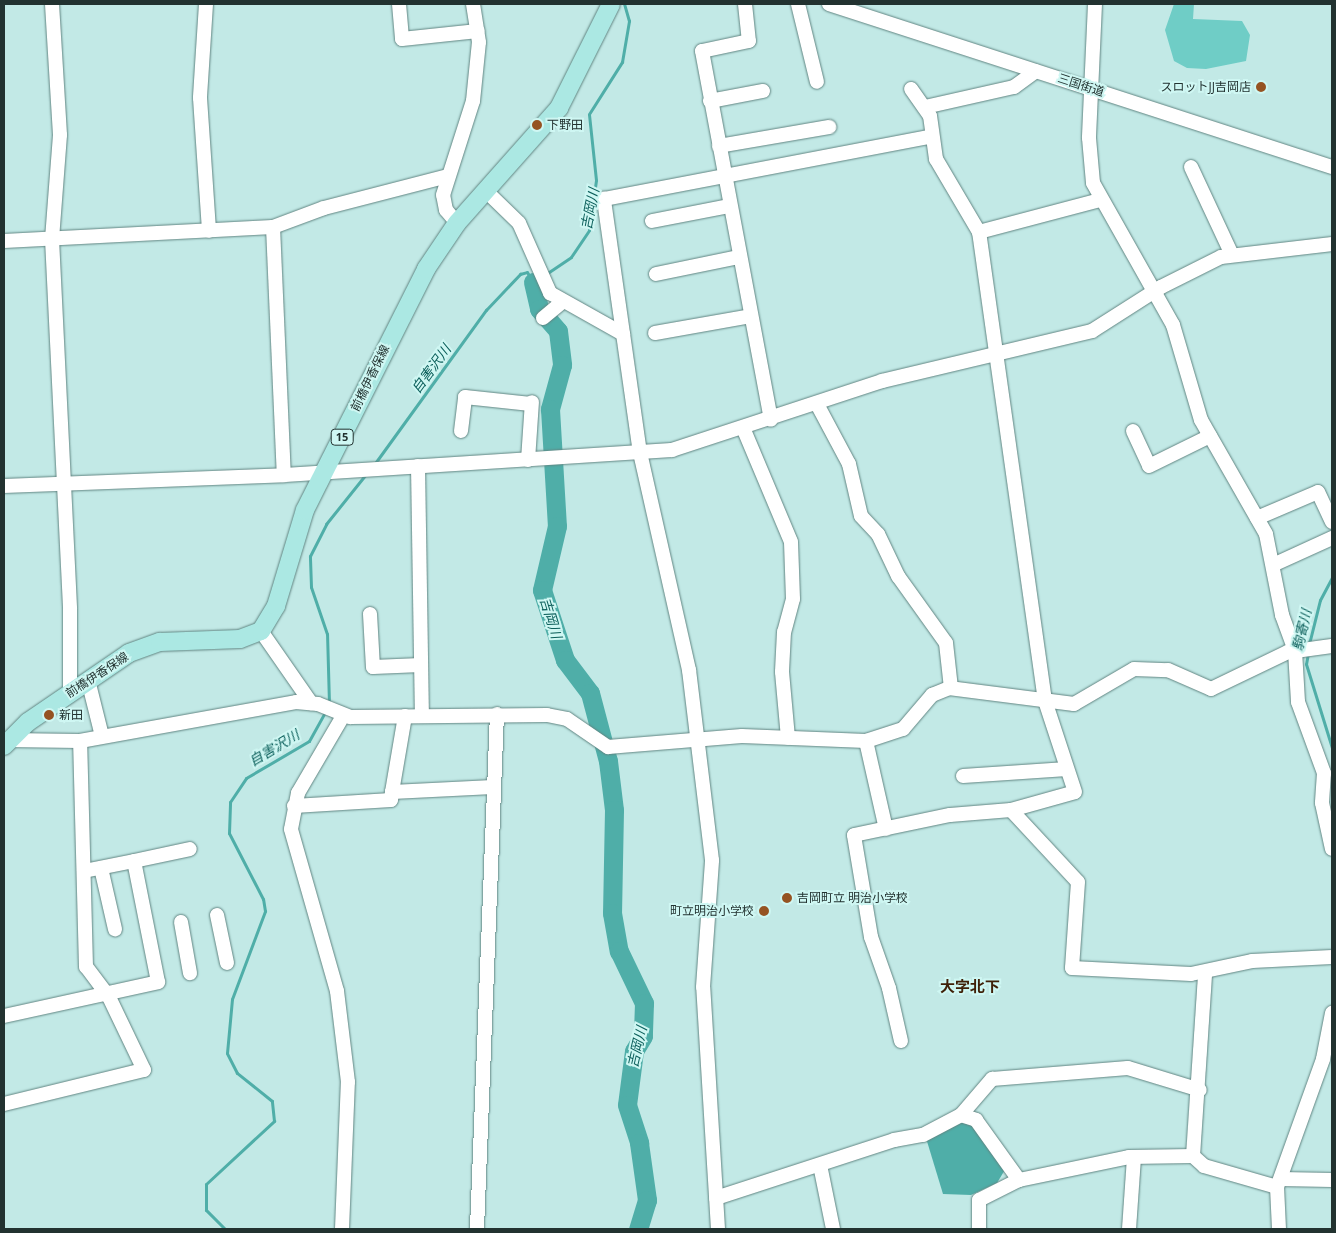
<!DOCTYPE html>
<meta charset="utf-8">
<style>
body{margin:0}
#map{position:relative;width:1336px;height:1233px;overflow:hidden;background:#c2e9e6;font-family:"Open Sans","Noto Sans JP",sans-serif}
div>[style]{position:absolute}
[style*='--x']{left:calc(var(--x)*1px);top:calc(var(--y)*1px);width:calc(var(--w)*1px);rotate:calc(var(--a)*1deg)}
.green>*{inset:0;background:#6fcdc6}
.water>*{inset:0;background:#4faea8}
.stream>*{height:3px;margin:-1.5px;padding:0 1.5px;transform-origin:1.5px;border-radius:1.5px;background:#4faea8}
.river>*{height:19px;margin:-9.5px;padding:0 9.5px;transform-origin:9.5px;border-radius:9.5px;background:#4faea8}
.roads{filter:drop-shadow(0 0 1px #618582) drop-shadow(0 0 1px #618582)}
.minor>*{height:14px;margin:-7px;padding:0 7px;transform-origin:7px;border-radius:7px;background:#fff}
.major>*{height:18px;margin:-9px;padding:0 9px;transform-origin:9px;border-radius:9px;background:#abe8e3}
.dots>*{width:14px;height:14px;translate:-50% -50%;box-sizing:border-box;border:2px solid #cff7f3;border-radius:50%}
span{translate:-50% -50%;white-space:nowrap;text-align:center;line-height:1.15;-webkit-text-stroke:4px #cff7f3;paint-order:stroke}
.shield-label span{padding:1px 4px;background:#cff7f3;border:1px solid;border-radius:4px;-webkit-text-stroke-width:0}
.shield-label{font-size:11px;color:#223230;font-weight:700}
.street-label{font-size:12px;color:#223230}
.poi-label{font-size:12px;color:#223230}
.right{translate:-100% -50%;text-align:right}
.left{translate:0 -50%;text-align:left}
.water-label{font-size:14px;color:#0c5f5b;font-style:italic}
.quarter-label{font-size:15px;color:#3f2008;font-weight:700}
.frame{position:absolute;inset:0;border:5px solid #223230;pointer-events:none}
</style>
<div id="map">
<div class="green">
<i style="clip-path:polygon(1174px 4px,1194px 4px,1193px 19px,1242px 21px,1250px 35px,1246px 61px,1206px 69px,1187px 68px,1174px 61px,1165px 30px)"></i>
</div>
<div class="water">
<i style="clip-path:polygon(964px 1118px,974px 1122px,1006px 1168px,997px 1183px,971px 1195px,943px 1194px,926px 1138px)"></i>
</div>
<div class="stream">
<i style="--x:546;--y:274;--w:30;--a:-34"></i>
<i style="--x:571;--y:257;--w:32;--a:-56"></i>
<i style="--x:589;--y:230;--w:50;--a:-82"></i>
<i style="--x:596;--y:180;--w:66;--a:-96.1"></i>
<i style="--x:589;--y:114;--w:62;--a:-57.6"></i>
<i style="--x:622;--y:62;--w:42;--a:-80.3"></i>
<i style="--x:629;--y:21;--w:18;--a:-106"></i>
<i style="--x:373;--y:466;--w:193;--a:-54.1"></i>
<i style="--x:486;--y:310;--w:50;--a:-46.6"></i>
<i style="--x:520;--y:274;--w:7;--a:-16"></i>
<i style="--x:527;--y:272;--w:12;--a:59"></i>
<i style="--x:533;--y:282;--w:6;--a:-31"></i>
<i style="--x:1309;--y:644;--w:45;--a:-76"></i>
<i style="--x:1320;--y:600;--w:26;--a:-62"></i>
<i style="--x:1308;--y:653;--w:11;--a:100"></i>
<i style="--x:1306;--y:664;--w:88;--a:72.8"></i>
<i style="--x:329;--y:704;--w:70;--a:-91.6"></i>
<i style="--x:327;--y:634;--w:50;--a:-108.8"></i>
<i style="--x:311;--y:587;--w:31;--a:-92"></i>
<i style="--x:310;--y:556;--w:36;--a:-63"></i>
<i style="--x:326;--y:524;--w:64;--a:-51.3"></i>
<i style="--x:225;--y:1229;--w:27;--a:-135"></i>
<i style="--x:206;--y:1210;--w:26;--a:-90"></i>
<i style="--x:206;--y:1184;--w:93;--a:-42.8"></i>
<i style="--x:274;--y:1121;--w:20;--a:-96"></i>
<i style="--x:272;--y:1101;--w:45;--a:-141.3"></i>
<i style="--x:237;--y:1073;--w:22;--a:-117"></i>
<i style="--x:227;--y:1053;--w:54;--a:-84.7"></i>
<i style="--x:232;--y:999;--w:94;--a:-69.4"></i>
<i style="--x:265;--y:911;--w:12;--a:-99"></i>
<i style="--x:263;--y:899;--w:74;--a:-117.3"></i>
<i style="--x:229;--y:833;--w:31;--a:-88"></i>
<i style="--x:230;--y:802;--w:29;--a:-56"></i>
<i style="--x:246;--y:778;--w:73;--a:-30.4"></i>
<i style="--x:309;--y:741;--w:33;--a:-61"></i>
</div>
<div class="river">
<i style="--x:533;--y:282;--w:28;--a:77"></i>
<i style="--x:539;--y:309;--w:29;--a:49"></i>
<i style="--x:558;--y:331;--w:34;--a:83"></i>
<i style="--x:562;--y:365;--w:46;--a:105.3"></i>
<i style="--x:550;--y:409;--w:117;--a:86.6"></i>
<i style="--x:557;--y:526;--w:66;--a:103.2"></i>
<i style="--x:542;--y:590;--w:74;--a:71.8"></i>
<i style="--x:565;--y:660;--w:41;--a:52.9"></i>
<i style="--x:590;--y:693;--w:70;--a:75.2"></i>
<i style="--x:608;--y:761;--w:49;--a:83"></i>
<i style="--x:614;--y:810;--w:103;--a:91.1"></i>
<i style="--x:612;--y:913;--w:39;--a:80"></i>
<i style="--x:619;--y:951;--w:58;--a:64.3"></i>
<i style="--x:644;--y:1003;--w:33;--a:92"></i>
<i style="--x:643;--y:1036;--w:17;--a:121"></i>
<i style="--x:634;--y:1051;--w:54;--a:97.4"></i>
<i style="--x:627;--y:1105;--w:40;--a:72"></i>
<i style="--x:639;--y:1143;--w:58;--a:82"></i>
<i style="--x:647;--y:1200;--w:30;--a:107"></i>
</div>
<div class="roads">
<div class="minor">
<i style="--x:52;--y:4;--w:131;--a:86.5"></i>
<i style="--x:60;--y:135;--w:104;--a:94.4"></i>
<i style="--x:52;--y:239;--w:370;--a:87.2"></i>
<i style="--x:70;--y:609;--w:83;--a:90"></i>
<i style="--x:206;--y:4;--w:94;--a:93.7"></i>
<i style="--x:200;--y:98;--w:133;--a:86.1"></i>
<i style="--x:399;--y:4;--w:35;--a:85"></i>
<i style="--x:402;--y:39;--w:76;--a:-6"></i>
<i style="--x:745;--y:4;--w:37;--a:84"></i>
<i style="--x:749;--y:41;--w:48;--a:168"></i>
<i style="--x:702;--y:51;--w:375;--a:79.4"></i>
<i style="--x:798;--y:4;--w:80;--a:76.3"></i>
<i style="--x:829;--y:4;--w:529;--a:17.96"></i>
<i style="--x:1095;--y:4;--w:134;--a:92.6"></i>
<i style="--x:1089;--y:138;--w:45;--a:84.9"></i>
<i style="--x:1093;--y:183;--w:163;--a:60.6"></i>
<i style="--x:1173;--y:325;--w:99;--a:73.6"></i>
<i style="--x:1201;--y:420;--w:131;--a:60.3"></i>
<i style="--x:1266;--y:534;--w:83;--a:78.8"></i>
<i style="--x:1282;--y:615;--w:38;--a:70"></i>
<i style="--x:1295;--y:651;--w:51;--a:86.6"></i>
<i style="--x:1298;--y:702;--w:76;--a:69.9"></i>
<i style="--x:1324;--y:773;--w:30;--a:94"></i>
<i style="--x:1322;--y:803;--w:47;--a:77.7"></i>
<i style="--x:710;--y:101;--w:54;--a:-10.7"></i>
<i style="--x:925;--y:107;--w:91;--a:-12.7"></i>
<i style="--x:1014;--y:87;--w:27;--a:-36"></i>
<i style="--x:719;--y:146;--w:112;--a:-9.8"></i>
<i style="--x:1191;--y:167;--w:97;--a:65"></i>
<i style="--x:485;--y:190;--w:47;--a:44.1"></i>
<i style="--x:519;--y:223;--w:77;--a:66.1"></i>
<i style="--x:550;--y:293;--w:84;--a:29.3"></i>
<i style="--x:652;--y:221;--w:78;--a:-11"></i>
<i style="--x:457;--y:223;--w:17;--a:-130"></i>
<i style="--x:446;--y:210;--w:15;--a:-101"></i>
<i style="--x:443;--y:195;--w:99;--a:-72.3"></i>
<i style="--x:473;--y:101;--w:59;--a:-84.2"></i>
<i style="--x:479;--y:42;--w:38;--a:-99"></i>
<i style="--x:273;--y:227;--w:248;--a:87.5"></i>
<i style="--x:979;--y:232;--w:125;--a:-14.8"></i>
<i style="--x:4;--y:241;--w:269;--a:-3"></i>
<i style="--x:273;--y:227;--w:54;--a:-20.4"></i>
<i style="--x:324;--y:208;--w:128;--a:-14.5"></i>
<i style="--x:656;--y:274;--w:85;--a:-11.6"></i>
<i style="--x:543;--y:318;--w:26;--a:-40"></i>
<i style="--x:655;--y:333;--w:97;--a:-10"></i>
<i style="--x:817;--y:404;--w:68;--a:61.9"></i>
<i style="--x:849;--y:464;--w:53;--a:77"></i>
<i style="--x:861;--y:516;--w:25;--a:47"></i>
<i style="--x:878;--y:534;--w:47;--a:64.5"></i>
<i style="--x:898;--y:576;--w:82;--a:54.4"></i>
<i style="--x:946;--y:643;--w:45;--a:83.7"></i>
<i style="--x:744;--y:430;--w:121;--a:67.2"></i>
<i style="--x:791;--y:542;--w:57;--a:88"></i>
<i style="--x:793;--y:599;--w:34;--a:105"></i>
<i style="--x:784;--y:632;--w:40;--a:92.9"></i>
<i style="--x:782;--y:672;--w:66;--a:84.8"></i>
<i style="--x:461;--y:431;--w:34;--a:-83"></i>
<i style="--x:465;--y:397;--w:66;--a:6.1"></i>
<i style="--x:1133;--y:431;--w:38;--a:65"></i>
<i style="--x:1149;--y:466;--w:68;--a:-26.2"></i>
<i style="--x:528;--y:460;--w:58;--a:-86.1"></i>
<i style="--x:418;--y:466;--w:250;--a:89.1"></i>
<i style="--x:4;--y:486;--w:280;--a:-2.2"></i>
<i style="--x:284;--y:475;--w:389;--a:-3.7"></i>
<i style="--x:672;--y:450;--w:221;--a:-18.2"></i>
<i style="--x:882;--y:381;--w:216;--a:-13.4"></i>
<i style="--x:1092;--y:331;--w:82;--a:-32.5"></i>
<i style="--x:1161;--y:287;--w:67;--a:-26.6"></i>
<i style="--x:1221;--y:257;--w:112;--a:-6.7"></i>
<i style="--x:1257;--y:518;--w:66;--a:-23.1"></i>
<i style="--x:1318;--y:492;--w:33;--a:65"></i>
<i style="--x:1275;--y:564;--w:63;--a:-24.5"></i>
<i style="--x:370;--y:614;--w:53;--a:86.8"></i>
<i style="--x:373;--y:667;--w:48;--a:-2.4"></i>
<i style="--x:261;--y:631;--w:88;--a:55.2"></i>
<i style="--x:88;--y:680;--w:58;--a:76"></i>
<i style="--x:405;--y:716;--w:77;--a:99.7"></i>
<i style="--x:392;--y:792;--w:101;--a:-2.8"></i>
<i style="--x:7;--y:740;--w:73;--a:0.8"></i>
<i style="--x:80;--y:741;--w:219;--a:-10.2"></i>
<i style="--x:296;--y:702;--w:22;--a:5"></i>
<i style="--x:318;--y:704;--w:35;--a:22"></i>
<i style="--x:350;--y:717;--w:197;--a:-0.6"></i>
<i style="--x:547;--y:715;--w:20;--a:11"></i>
<i style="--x:567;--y:719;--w:50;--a:34.3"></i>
<i style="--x:608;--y:747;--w:134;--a:-4.7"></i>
<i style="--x:742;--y:736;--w:124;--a:2.3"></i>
<i style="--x:866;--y:741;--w:39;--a:-18"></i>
<i style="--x:903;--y:729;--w:45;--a:-49.5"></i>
<i style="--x:932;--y:695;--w:18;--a:-22"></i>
<i style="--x:949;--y:688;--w:126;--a:7.3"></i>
<i style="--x:1074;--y:704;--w:69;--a:-30.3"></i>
<i style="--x:1134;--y:669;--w:34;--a:2"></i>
<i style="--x:1168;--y:670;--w:47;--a:23.8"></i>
<i style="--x:1211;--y:689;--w:85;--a:-25.7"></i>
<i style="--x:1288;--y:652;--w:44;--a:-7.8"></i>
<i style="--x:866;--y:741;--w:90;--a:77.2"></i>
<i style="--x:963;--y:776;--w:104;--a:-3.9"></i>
<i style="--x:294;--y:806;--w:97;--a:-3.5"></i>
<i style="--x:391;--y:800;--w:8;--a:-83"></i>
<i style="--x:1011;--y:810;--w:98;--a:47.1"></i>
<i style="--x:1078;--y:882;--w:86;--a:94"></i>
<i style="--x:1072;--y:968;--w:119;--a:2.9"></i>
<i style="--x:1191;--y:974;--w:62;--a:-12"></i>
<i style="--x:1252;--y:961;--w:80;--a:-2.9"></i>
<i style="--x:134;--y:861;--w:57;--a:-12.1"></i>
<i style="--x:101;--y:868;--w:63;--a:77.1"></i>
<i style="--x:217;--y:915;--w:49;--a:78.2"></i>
<i style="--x:181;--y:922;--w:52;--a:80"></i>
<i style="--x:4;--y:1016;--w:158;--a:-12.4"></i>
<i style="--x:158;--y:982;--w:123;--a:-101.2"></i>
<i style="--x:134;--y:861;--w:51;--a:168.7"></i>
<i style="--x:901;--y:1041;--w:54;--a:-102.8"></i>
<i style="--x:889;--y:988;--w:54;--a:-109.4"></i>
<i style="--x:871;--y:937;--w:103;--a:-99.5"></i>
<i style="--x:854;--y:835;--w:98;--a:-11.8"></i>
<i style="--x:950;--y:815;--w:61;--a:-4.7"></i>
<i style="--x:1011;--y:810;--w:66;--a:-15.7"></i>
<i style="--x:1075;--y:792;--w:96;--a:-108.2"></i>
<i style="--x:1045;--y:701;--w:474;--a:-98"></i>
<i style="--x:979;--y:232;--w:85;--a:-120.5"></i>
<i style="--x:936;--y:159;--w:43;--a:-97.9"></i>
<i style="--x:930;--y:116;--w:33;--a:-125"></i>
<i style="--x:4;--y:1104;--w:144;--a:-13.7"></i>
<i style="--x:144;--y:1070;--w:81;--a:-115.6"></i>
<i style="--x:109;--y:997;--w:38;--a:-127"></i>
<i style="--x:86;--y:967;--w:226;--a:-91.5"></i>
<i style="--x:961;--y:1115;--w:16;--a:18"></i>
<i style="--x:976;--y:1120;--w:74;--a:54.4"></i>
<i style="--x:1193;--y:1156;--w:15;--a:42"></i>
<i style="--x:1204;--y:1166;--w:76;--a:16"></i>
<i style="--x:820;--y:1165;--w:65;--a:78.5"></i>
<i style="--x:1281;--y:1179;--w:51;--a:1.1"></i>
<i style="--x:716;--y:1198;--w:187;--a:-18"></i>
<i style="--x:894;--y:1140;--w:29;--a:-10"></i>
<i style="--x:923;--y:1135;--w:43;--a:-27.8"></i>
<i style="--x:961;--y:1115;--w:48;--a:-49.3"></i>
<i style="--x:992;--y:1079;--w:136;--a:-4.6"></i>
<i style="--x:1128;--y:1068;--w:75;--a:17"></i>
<i style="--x:342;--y:1229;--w:147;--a:-87.7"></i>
<i style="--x:348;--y:1082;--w:92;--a:-96.9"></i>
<i style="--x:337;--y:991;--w:168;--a:-105.9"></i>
<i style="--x:291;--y:829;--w:37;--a:-79"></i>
<i style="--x:298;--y:793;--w:89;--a:-59.7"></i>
<i style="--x:477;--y:1229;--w:515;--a:-87.78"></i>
<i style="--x:718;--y:1229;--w:242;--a:-93.5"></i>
<i style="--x:703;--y:987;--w:127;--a:-85.9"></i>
<i style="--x:712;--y:860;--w:191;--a:-96.9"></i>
<i style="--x:689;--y:670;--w:222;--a:-102.7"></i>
<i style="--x:640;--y:453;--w:257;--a:-98.1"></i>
<i style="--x:604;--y:199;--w:332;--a:-10.8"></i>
<i style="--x:979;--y:1229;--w:29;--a:-90"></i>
<i style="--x:979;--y:1200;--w:45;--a:-26.6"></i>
<i style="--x:1019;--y:1180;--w:112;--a:-11.8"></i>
<i style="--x:1129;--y:1157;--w:64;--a:-0.9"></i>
<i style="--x:1193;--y:1156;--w:182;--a:-86.2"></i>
<i style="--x:1129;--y:1229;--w:72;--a:-86"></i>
<i style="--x:1279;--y:1229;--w:42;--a:-92.7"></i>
<i style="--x:1277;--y:1187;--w:136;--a:-70.2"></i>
<i style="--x:1323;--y:1059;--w:47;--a:-78.9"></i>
</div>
<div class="major">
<i style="--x:4;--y:746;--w:34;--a:-45"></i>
<i style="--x:28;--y:722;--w:122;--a:-34.3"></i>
<i style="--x:129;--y:653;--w:33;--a:-20"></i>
<i style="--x:160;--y:642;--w:80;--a:-2.1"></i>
<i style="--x:240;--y:639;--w:22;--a:-21"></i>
<i style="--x:261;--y:631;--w:29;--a:-59"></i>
<i style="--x:276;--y:606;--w:100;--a:-73.2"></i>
<i style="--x:305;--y:510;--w:270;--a:-63.3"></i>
<i style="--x:426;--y:269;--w:55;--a:-56"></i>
<i style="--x:457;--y:223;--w:154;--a:-48.4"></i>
<i style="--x:559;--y:108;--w:116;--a:-63.4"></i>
</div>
</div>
<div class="dots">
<i style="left:1261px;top:87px;background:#955322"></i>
<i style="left:537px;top:125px;background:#955322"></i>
<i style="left:49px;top:715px;background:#955322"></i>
<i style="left:787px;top:898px;background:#955322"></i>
<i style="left:764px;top:911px;background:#955322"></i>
</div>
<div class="shield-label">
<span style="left:342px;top:437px">15</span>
</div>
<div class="street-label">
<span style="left:1081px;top:85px;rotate:18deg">三国街道</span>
<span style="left:370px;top:378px;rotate:-64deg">前橋伊香保線</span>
<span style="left:97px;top:675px;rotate:-33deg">前橋伊香保線</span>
</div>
<div class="poi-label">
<span class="right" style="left:1251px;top:87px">スロットJJ吉岡店</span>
<span class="left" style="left:547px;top:125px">下野田</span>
<span class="left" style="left:59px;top:715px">新田</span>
<span class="left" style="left:797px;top:898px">吉岡町立 明治小学校</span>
<span class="right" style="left:754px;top:911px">町立明治小学校</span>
</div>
<div class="water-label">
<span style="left:590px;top:209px;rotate:-79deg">吉岡川</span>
<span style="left:431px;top:369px;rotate:-54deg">自害沢川</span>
<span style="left:551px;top:618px;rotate:73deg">吉岡川</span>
<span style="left:1302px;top:630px;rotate:-77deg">駒寄川</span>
<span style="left:274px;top:748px;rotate:-31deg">自害沢川</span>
<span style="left:637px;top:1047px;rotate:-77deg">吉岡川</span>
</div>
<div class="quarter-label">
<span style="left:970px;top:987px">大字北下</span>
</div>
<div class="frame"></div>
</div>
